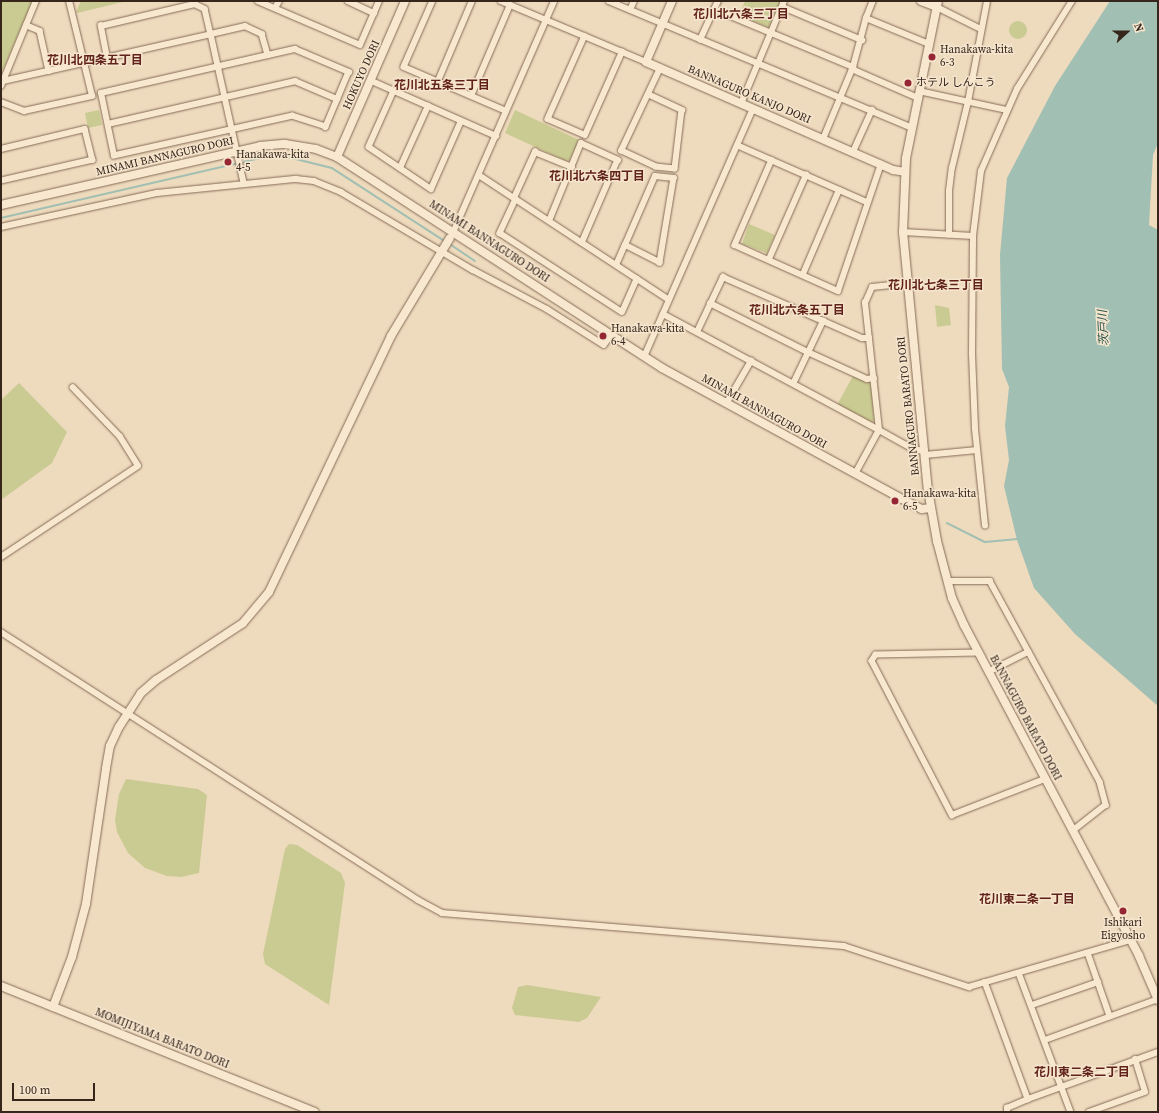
<!DOCTYPE html>
<meta charset="utf-8">
<style>
body{margin:0}
#map{position:relative;width:1159px;height:1113px;overflow:hidden;background:#eedabd;font-family:"Source Serif 4","Noto Sans JP",serif}
div>[style]{position:absolute}
[style*='--x']{left:calc(var(--x)*1px);top:calc(var(--y)*1px);width:calc(var(--w)*1px);rotate:calc(var(--a)*1deg)}
.green>*{inset:0;background:#cacb92}
.round{border-radius:50%}
.water>*{inset:0;background:#a1bfb3}
.stream>*{height:1.5px;margin:-0.75px;padding:0 0.75px;transform-origin:0.75px;border-radius:0.75px;background:#a1bfb3}
.roads{filter:drop-shadow(0 0 1px #856b57) drop-shadow(0 0 1px #856b57)}
.street>*{height:5.5px;margin:-2.75px;padding:0 2.75px;transform-origin:2.75px;border-radius:2.75px;background:#f9e8d0}
.secondary>*{height:8px;margin:-4px;padding:0 4px;transform-origin:4px;border-radius:4px;background:#f9e8d0}
.dots>*{width:11px;height:11px;translate:-50% -50%;box-sizing:border-box;border:2px solid #f5e5cd;border-radius:50%}
span{translate:-50% -50%;white-space:nowrap;text-align:center;line-height:1.15;-webkit-text-stroke:3px #f5e5cd;paint-order:stroke}
.poi-label{font-size:11px;color:#35251b}
.left{translate:0 -50%;text-align:left}
.street-label{font-size:11px;color:#35251b}
.neighbourhood-label{font-size:12px;color:#61221b;font-weight:700}
.water-label{font-size:12px;color:#2a554e;font-style:italic}
.frame{position:absolute;inset:0;border:2px solid #35251b;pointer-events:none}
.north{position:absolute;left:1107px;top:12px;width:40px;height:40px;-webkit-text-stroke:3px #f5e5cd;paint-order:stroke;rotate:69deg;font-size:11px;font-weight:700;line-height:16px;text-align:center;color:#35251b}
.north::after{content:'';display:block;margin:auto;width:14px;height:18px;background:#35251b;clip-path:polygon(50% 0,100% 100%,50% 72%,0 100%)}
.scale{position:absolute;left:12px;top:1083px;width:83px;height:18px;box-sizing:border-box;border:2px solid #35251b;border-top:0;padding-left:5px;font-size:12px;line-height:14px;white-space:nowrap;color:#35251b;-webkit-text-stroke:3px #f5e5cd;paint-order:stroke}
</style>
<div id="map">
<div class="green">
<i style="clip-path:polygon(1px 1px,33px 1px,1px 74px)"></i>
<i style="clip-path:polygon(81px 1px,127px 1px,77px 13px,76px 12px)"></i>
<i style="clip-path:polygon(745px 1px,781px 1px,771px 28px,739px 16px)"></i>
<i class="round" style="left:1009px;top:21px;width:18px;height:18px"></i>
<i style="clip-path:polygon(99px 110px,102px 125px,88px 128px,85px 113px)"></i>
<i style="clip-path:polygon(515px 110px,579px 140px,570px 160px,566px 161px,505px 133px)"></i>
<i style="clip-path:polygon(749px 224px,775px 235px,767px 253px,742px 244px)"></i>
<i style="clip-path:polygon(935px 305px,949px 308px,951px 325px,937px 327px)"></i>
<i style="clip-path:polygon(853px 376px,871px 383px,874px 421px,871px 423px,837px 405px)"></i>
<i style="clip-path:polygon(19px 383px,67px 432px,52px 463px,1px 500px,1px 400px)"></i>
<i style="clip-path:polygon(126px 779px,198px 789px,207px 795px,199px 873px,181px 877px,167px 876px,145px 868px,128px 853px,117px 832px,115px 820px,119px 794px)"></i>
<i style="clip-path:polygon(289px 844px,297px 845px,341px 873px,345px 883px,329px 1005px,265px 964px,263px 954px,285px 849px)"></i>
<i style="clip-path:polygon(527px 985px,601px 997px,587px 1018px,579px 1022px,515px 1015px,512px 1008px,518px 987px)"></i>
</div>
<div class="water">
<i style="clip-path:polygon(1110px 1px,1158px 1px,1158px 143px,1153px 155px,1149px 225px,1158px 230px,1158px 706px,1075px 634px,1034px 588px,1017px 540px,1004px 486px,1009px 460px,1005px 426px,1009px 387px,1002px 369px,1000px 255px,1007px 178px,1055px 86px)"></i>
</div>
<div class="stream">
<i style="--x:1;--y:218;--w:266;--a:-13"></i>
<i style="--x:260;--y:158;--w:24;--a:-5"></i>
<i style="--x:284;--y:156;--w:49;--a:14"></i>
<i style="--x:332;--y:168;--w:135;--a:32.9"></i>
<i style="--x:450;--y:244;--w:30;--a:34"></i>
<i style="--x:947;--y:523;--w:42;--a:26.6"></i>
<i style="--x:985;--y:542;--w:33;--a:-5"></i>
</div>
<div class="roads">
<div class="street">
<i style="--x:258;--y:1;--w:111;--a:23.3"></i>
<i style="--x:360;--y:45;--w:48;--a:-66.6"></i>
<i style="--x:348;--y:1;--w:29;--a:25"></i>
<i style="--x:433;--y:1;--w:72;--a:113.7"></i>
<i style="--x:404;--y:67;--w:111;--a:23.3"></i>
<i style="--x:501;--y:1;--w:157;--a:22.8"></i>
<i style="--x:609;--y:1;--w:329;--a:22.7"></i>
<i style="--x:783;--y:7;--w:86;--a:22.7"></i>
<i style="--x:937;--y:7;--w:49;--a:26.6"></i>
<i style="--x:275;--y:8;--w:8;--a:-60"></i>
<i style="--x:714;--y:9;--w:151;--a:22.6"></i>
<i style="--x:630;--y:10;--w:10;--a:-66"></i>
<i style="--x:866;--y:18;--w:68;--a:22.4"></i>
<i style="--x:26;--y:25;--w:15;--a:23"></i>
<i style="--x:40;--y:31;--w:41;--a:77.3"></i>
<i style="--x:585;--y:36;--w:91;--a:114"></i>
<i style="--x:548;--y:119;--w:40;--a:23.4"></i>
<i style="--x:585;--y:135;--w:91;--a:-66"></i>
<i style="--x:700;--y:40;--w:43;--a:-65.2"></i>
<i style="--x:295;--y:49;--w:59;--a:23.1"></i>
<i style="--x:349;--y:72;--w:60;--a:112.7"></i>
<i style="--x:326;--y:127;--w:35;--a:-162"></i>
<i style="--x:293;--y:116;--w:183;--a:167.4"></i>
<i style="--x:114;--y:156;--w:64;--a:-101.7"></i>
<i style="--x:101;--y:93;--w:199;--a:-12.8"></i>
<i style="--x:107;--y:58;--w:33;--a:-101"></i>
<i style="--x:101;--y:26;--w:97;--a:-13.2"></i>
<i style="--x:195;--y:4;--w:11;--a:27"></i>
<i style="--x:205;--y:9;--w:26;--a:77"></i>
<i style="--x:211;--y:34;--w:35;--a:-13"></i>
<i style="--x:245;--y:26;--w:19;--a:25"></i>
<i style="--x:262;--y:34;--w:22;--a:74"></i>
<i style="--x:852;--y:69;--w:72;--a:23.7"></i>
<i style="--x:3;--y:81;--w:87;--a:-67.6"></i>
<i style="--x:372;--y:81;--w:136;--a:23.9"></i>
<i style="--x:438;--y:81;--w:87;--a:-67"></i>
<i style="--x:1;--y:86;--w:5;--a:-68"></i>
<i style="--x:3;--y:81;--w:213;--a:-12.7"></i>
<i style="--x:211;--y:34;--w:153;--a:77.5"></i>
<i style="--x:394;--y:91;--w:61;--a:114.1"></i>
<i style="--x:369;--y:147;--w:75;--a:34.1"></i>
<i style="--x:431;--y:189;--w:74;--a:-66.2"></i>
<i style="--x:919;--y:91;--w:90;--a:12.2"></i>
<i style="--x:648;--y:94;--w:38;--a:25"></i>
<i style="--x:682;--y:110;--w:59;--a:96.8"></i>
<i style="--x:675;--y:169;--w:19;--a:-174"></i>
<i style="--x:656;--y:167;--w:38;--a:-155"></i>
<i style="--x:621;--y:151;--w:92;--a:-64.8"></i>
<i style="--x:471;--y:96;--w:99;--a:-66.8"></i>
<i style="--x:1;--y:102;--w:25;--a:21"></i>
<i style="--x:24;--y:111;--w:70;--a:-12.4"></i>
<i style="--x:92;--y:96;--w:98;--a:-103.6"></i>
<i style="--x:741;--y:104;--w:112;--a:-67.3"></i>
<i style="--x:108;--y:124;--w:192;--a:-12.9"></i>
<i style="--x:295;--y:81;--w:46;--a:23.2"></i>
<i style="--x:823;--y:139;--w:78;--a:-67.4"></i>
<i style="--x:853;--y:67;--w:51;--a:-75.1"></i>
<i style="--x:866;--y:18;--w:18;--a:-68"></i>
<i style="--x:737;--y:145;--w:142;--a:23.7"></i>
<i style="--x:1;--y:149;--w:86;--a:-13.4"></i>
<i style="--x:85;--y:129;--w:32;--a:76"></i>
<i style="--x:93;--y:160;--w:94;--a:167.1"></i>
<i style="--x:853;--y:152;--w:46;--a:-65.7"></i>
<i style="--x:772;--y:160;--w:93;--a:113.5"></i>
<i style="--x:735;--y:245;--w:113;--a:24.1"></i>
<i style="--x:838;--y:291;--w:134;--a:-71.3"></i>
<i style="--x:400;--y:168;--w:68;--a:-65.7"></i>
<i style="--x:479;--y:175;--w:227;--a:33.3"></i>
<i style="--x:514;--y:198;--w:51;--a:-65.5"></i>
<i style="--x:535;--y:152;--w:40;--a:22"></i>
<i style="--x:516;--y:199;--w:38;--a:115"></i>
<i style="--x:500;--y:233;--w:145;--a:32.9"></i>
<i style="--x:622;--y:312;--w:36;--a:-66"></i>
<i style="--x:549;--y:221;--w:84;--a:-67.7"></i>
<i style="--x:581;--y:143;--w:41;--a:24.7"></i>
<i style="--x:618;--y:160;--w:90;--a:113.4"></i>
<i style="--x:1;--y:227;--w:160;--a:-12.3"></i>
<i style="--x:157;--y:193;--w:140;--a:-5.8"></i>
<i style="--x:296;--y:179;--w:18;--a:6"></i>
<i style="--x:314;--y:181;--w:29;--a:22"></i>
<i style="--x:341;--y:192;--w:153;--a:30.6"></i>
<i style="--x:473;--y:270;--w:84;--a:27.8"></i>
<i style="--x:547;--y:309;--w:67;--a:32.3"></i>
<i style="--x:604;--y:345;--w:12;--a:-55"></i>
<i style="--x:903;--y:232;--w:70;--a:3.3"></i>
<i style="--x:452;--y:235;--w:255;--a:-66.4"></i>
<i style="--x:949;--y:235;--w:44;--a:-90"></i>
<i style="--x:949;--y:191;--w:23;--a:-83"></i>
<i style="--x:952;--y:168;--w:68;--a:-76.4"></i>
<i style="--x:968;--y:102;--w:103;--a:-79.3"></i>
<i style="--x:769;--y:259;--w:92;--a:-66.2"></i>
<i style="--x:616;--y:265;--w:22;--a:-66"></i>
<i style="--x:625;--y:245;--w:75;--a:-66.5"></i>
<i style="--x:655;--y:176;--w:19;--a:6"></i>
<i style="--x:674;--y:178;--w:86;--a:99.4"></i>
<i style="--x:660;--y:263;--w:39;--a:-153"></i>
<i style="--x:803;--y:274;--w:91;--a:-66.8"></i>
<i style="--x:710;--y:303;--w:110;--a:26.6"></i>
<i style="--x:808;--y:352;--w:65;--a:24.6"></i>
<i style="--x:867;--y:379;--w:7;--a:-8"></i>
<i style="--x:663;--y:314;--w:245;--a:28.2"></i>
<i style="--x:879;--y:430;--w:39;--a:29"></i>
<i style="--x:913;--y:449;--w:11;--a:10"></i>
<i style="--x:697;--y:332;--w:61;--a:-64.7"></i>
<i style="--x:723;--y:277;--w:152;--a:23.7"></i>
<i style="--x:862;--y:338;--w:7;--a:0"></i>
<i style="--x:644;--y:357;--w:271;--a:-66.3"></i>
<i style="--x:793;--y:384;--w:70;--a:-64.5"></i>
<i style="--x:726;--y:404;--w:50;--a:-59.8"></i>
<i style="--x:925;--y:455;--w:52;--a:-5.5"></i>
<i style="--x:855;--y:474;--w:50;--a:-61.4"></i>
<i style="--x:879;--y:430;--w:128;--a:-96.3"></i>
<i style="--x:865;--y:303;--w:17;--a:-66"></i>
<i style="--x:872;--y:287;--w:36;--a:-6"></i>
<i style="--x:985;--y:526;--w:98;--a:-95.9"></i>
<i style="--x:975;--y:429;--w:76;--a:-92.3"></i>
<i style="--x:972;--y:353;--w:117;--a:-89.5"></i>
<i style="--x:973;--y:236;--w:65;--a:-83"></i>
<i style="--x:981;--y:171;--w:90;--a:-66.3"></i>
<i style="--x:1017;--y:89;--w:104;--a:-58"></i>
<i style="--x:1;--y:557;--w:164;--a:-33.6"></i>
<i style="--x:138;--y:466;--w:34;--a:-122"></i>
<i style="--x:120;--y:437;--w:68;--a:-133.8"></i>
<i style="--x:947;--y:581;--w:43;--a:0"></i>
<i style="--x:990;--y:581;--w:229;--a:61.3"></i>
<i style="--x:1100;--y:782;--w:24;--a:75"></i>
<i style="--x:1106;--y:805;--w:42;--a:141.8"></i>
<i style="--x:1;--y:632;--w:496;--a:32.7"></i>
<i style="--x:418;--y:900;--w:27;--a:28"></i>
<i style="--x:442;--y:913;--w:403;--a:4.7"></i>
<i style="--x:844;--y:946;--w:132;--a:18.2"></i>
<i style="--x:969;--y:987;--w:169;--a:-16.2"></i>
<i style="--x:979;--y:653;--w:103;--a:178.9"></i>
<i style="--x:876;--y:655;--w:7;--a:124"></i>
<i style="--x:872;--y:661;--w:174;--a:62.5"></i>
<i style="--x:952;--y:815;--w:100;--a:-21.2"></i>
<i style="--x:988;--y:672;--w:45;--a:-26.6"></i>
<i style="--x:1088;--y:953;--w:67;--a:70.8"></i>
<i style="--x:1019;--y:973;--w:148;--a:69.5"></i>
<i style="--x:985;--y:982;--w:125;--a:69.8"></i>
<i style="--x:1032;--y:1005;--w:70;--a:-19.2"></i>
<i style="--x:1045;--y:1040;--w:120;--a:-19.9"></i>
<i style="--x:1007;--y:1112;--w:4;--a:-90"></i>
<i style="--x:1007;--y:1108;--w:23;--a:-23"></i>
<i style="--x:1028;--y:1099;--w:138;--a:-19.9"></i>
<i style="--x:1089;--y:1112;--w:59;--a:-19.7"></i>
<i style="--x:1145;--y:1092;--w:34;--a:-107"></i>
</div>
<div class="secondary">
<i style="--x:672;--y:1;--w:66;--a:113.1"></i>
<i style="--x:646;--y:62;--w:270;--a:23.6"></i>
<i style="--x:893;--y:170;--w:12;--a:9"></i>
<i style="--x:921;--y:1;--w:17;--a:21"></i>
<i style="--x:938;--y:1;--w:160;--a:101.5"></i>
<i style="--x:906;--y:158;--w:74;--a:92.3"></i>
<i style="--x:903;--y:232;--w:259;--a:84.5"></i>
<i style="--x:928;--y:490;--w:52;--a:80"></i>
<i style="--x:937;--y:541;--w:59;--a:75.3"></i>
<i style="--x:952;--y:598;--w:30;--a:66"></i>
<i style="--x:964;--y:625;--w:374;--a:62.1"></i>
<i style="--x:1139;--y:956;--w:48;--a:66.6"></i>
<i style="--x:337;--y:157;--w:170;--a:-66.4"></i>
<i style="--x:1;--y:205;--w:266;--a:-12.8"></i>
<i style="--x:260;--y:146;--w:25;--a:-5"></i>
<i style="--x:285;--y:144;--w:31;--a:9"></i>
<i style="--x:316;--y:149;--w:22;--a:21"></i>
<i style="--x:337;--y:157;--w:387;--a:33"></i>
<i style="--x:662;--y:368;--w:273;--a:28.6"></i>
<i style="--x:902;--y:499;--w:22;--a:27"></i>
<i style="--x:922;--y:509;--w:9;--a:-6"></i>
<i style="--x:1;--y:986;--w:338;--a:21.9"></i>
<i style="--x:53;--y:1007;--w:53;--a:-69.2"></i>
<i style="--x:72;--y:957;--w:55;--a:-75.2"></i>
<i style="--x:86;--y:904;--w:137;--a:-81.6"></i>
<i style="--x:106;--y:768;--w:22;--a:-80"></i>
<i style="--x:110;--y:746;--w:21;--a:-65"></i>
<i style="--x:119;--y:727;--w:40;--a:-57.1"></i>
<i style="--x:141;--y:693;--w:20;--a:-41"></i>
<i style="--x:156;--y:680;--w:104;--a:-33.2"></i>
<i style="--x:243;--y:623;--w:40;--a:-50"></i>
<i style="--x:269;--y:592;--w:284;--a:-64.5"></i>
<i style="--x:391;--y:336;--w:114;--a:-59"></i>
</div>
</div>
<div class="dots">
<i style="left:932px;top:57px;background:#942733"></i>
<i style="left:908px;top:83px;background:#942733"></i>
<i style="left:228px;top:162px;background:#942733"></i>
<i style="left:603px;top:336px;background:#942733"></i>
<i style="left:895px;top:501px;background:#942733"></i>
<i style="left:1123px;top:911px;background:#942733"></i>
</div>
<div class="poi-label">
<span class="left" style="left:940px;top:57px">Hanakawa-kita<br>6-3</span>
<span class="left" style="left:916px;top:83px">ホテル しんこう</span>
<span class="left" style="left:236px;top:162px">Hanakawa-kita<br>4-5</span>
<span class="left" style="left:611px;top:336px">Hanakawa-kita<br>6-4</span>
<span class="left" style="left:903px;top:501px">Hanakawa-kita<br>6-5</span>
<span style="left:1123px;top:930px">Ishikari<br>Eigyosho</span>
</div>
<div class="street-label">
<span style="left:362px;top:75px;rotate:-66deg">HOKUYO DORI</span>
<span style="left:749px;top:95px;rotate:23deg">BANNAGURO KANJO DORI</span>
<span style="left:165px;top:157px;rotate:-13deg">MINAMI BANNAGURO DORI</span>
<span style="left:489px;top:242px;rotate:33deg">MINAMI BANNAGURO DORI</span>
<span style="left:909px;top:406px;rotate:-96deg">BANNAGURO BARATO DORI</span>
<span style="left:764px;top:412px;rotate:29deg">MINAMI BANNAGURO DORI</span>
<span style="left:1025px;top:718px;rotate:62deg">BANNAGURO BARATO DORI</span>
<span style="left:162px;top:1039px;rotate:22deg">MOMIJIYAMA BARATO DORI</span>
</div>
<div class="neighbourhood-label">
<span style="left:741px;top:15px">花川北六条三丁目</span>
<span style="left:95px;top:61px">花川北四条五丁目</span>
<span style="left:442px;top:86px">花川北五条三丁目</span>
<span style="left:597px;top:177px">花川北六条四丁目</span>
<span style="left:936px;top:286px">花川北七条三丁目</span>
<span style="left:797px;top:311px">花川北六条五丁目</span>
<span style="left:1027px;top:900px">花川東二条一丁目</span>
<span style="left:1082px;top:1073px">花川東二条二丁目</span>
</div>
<div class="water-label">
<span style="left:1104px;top:328px;rotate:-93deg">茨戸川</span>
</div>
<div class="frame"></div>
<div class="north">N</div>
<div class="scale">100 m</div>
</div>
